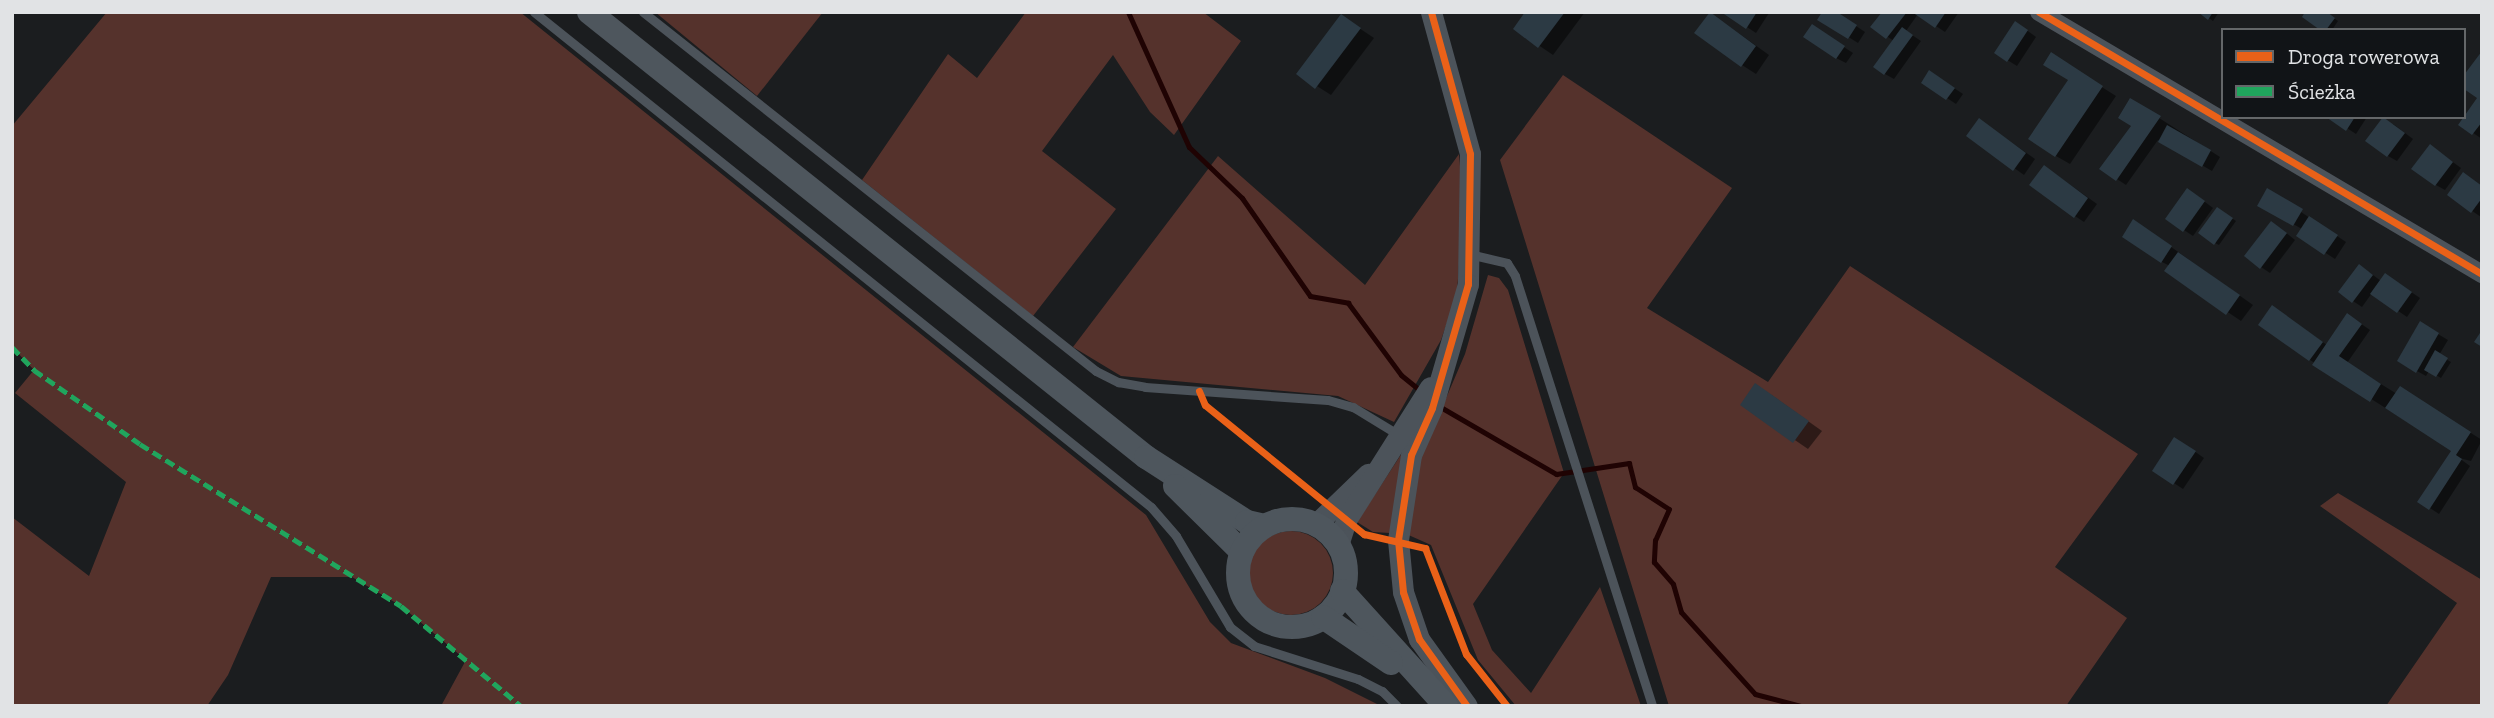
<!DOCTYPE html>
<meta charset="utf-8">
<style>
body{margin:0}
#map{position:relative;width:2494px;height:718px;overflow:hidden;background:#1b1d1f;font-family:"Zilla Slab",serif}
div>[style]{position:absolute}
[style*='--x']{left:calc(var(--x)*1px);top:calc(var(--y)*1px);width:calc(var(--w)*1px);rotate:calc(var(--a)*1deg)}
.green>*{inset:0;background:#55322c}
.round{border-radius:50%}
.shadow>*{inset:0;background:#0007}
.stream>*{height:5px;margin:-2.5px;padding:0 2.5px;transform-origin:2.5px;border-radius:2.5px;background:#1f0303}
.building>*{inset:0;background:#2c3a44}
.service>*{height:9px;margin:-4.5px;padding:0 4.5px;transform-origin:4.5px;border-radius:4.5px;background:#4c535a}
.minor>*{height:18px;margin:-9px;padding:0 9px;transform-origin:9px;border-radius:9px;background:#4c535a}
.tertiary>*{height:21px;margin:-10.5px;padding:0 10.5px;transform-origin:10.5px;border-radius:10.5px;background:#4c535a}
.secondary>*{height:24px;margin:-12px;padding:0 12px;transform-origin:12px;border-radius:12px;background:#4e565d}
.secondary>.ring{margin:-12px;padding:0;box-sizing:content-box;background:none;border:24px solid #4e565d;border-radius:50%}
.quiet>*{height:5px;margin-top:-2.5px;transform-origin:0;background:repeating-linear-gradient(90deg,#20a55d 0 10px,transparent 0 15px)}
.cycleway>*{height:7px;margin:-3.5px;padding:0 3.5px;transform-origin:3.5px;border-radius:3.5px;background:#ea6118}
span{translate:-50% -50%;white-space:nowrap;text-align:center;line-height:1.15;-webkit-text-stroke:7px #111417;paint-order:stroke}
.frame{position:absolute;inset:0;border:14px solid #e1e3e5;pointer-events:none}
.legend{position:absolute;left:2221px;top:28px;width:245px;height:91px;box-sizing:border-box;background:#111417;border:2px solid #646769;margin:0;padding:9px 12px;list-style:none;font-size:21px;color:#e1e3e5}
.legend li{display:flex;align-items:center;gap:14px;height:35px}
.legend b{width:35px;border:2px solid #646769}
</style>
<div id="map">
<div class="green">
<i style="clip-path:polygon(107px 12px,520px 12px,1146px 515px,1210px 622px,1231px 643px,1325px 678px,1381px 706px,441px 706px,466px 660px,401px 606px,352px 577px,271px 577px,228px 675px,207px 706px,12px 706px,12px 517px,89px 576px,126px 482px,15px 393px,34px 370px,12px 347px,12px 126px)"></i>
<i style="clip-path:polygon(655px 12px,823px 12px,757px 96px)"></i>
<i style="clip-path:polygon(1026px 12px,1203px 12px,1241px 41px,1174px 135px,1150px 112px,1113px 55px,1042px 151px,1116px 209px,1033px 316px,862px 180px,948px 54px,977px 78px)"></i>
<i style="clip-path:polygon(1563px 75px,1732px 188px,1647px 308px,1768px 382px,1850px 266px,2138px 454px,2055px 567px,2127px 618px,2066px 706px,1669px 706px,1500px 160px)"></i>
<i style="clip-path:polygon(1459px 154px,1463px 202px,1457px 294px,1441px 340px,1394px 422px,1338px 396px,1121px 376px,1073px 347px,1218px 156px,1365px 285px)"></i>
<i style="clip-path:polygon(1488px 275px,1499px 278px,1508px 290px,1564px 473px,1473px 604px,1492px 650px,1531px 693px,1600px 587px,1641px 706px,1516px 706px,1478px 660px,1431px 545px,1404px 533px,1416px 468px,1465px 354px)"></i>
<i style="clip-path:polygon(1402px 453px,1390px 533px,1373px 532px,1357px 522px)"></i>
<i style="clip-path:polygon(2338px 493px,2482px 580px,2482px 706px,2386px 706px,2457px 603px,2320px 506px)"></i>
<i class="round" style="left:1249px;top:531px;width:84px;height:84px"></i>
</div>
<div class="shadow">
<i style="clip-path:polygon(1527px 12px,1585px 12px,1553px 55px,1515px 29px)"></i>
<i style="clip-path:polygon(1724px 12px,1768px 12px,1769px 13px,1756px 33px)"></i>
<i style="clip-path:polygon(1835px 12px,1865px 32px,1858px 43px,1820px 19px)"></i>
<i style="clip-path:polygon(1884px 12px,1959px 12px,1945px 32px,1918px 14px,1906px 31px,1921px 41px,1894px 79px,1885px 74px,1894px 41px,1873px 27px)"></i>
<i style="clip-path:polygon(2201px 12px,2219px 12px,2213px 21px)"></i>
<i style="clip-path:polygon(2325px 12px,2338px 21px,2332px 30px,2323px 30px)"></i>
<i style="clip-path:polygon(1341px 16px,1374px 38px,1331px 95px,1298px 74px)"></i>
<i style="clip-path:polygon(1723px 22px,1769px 55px,1756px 74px,1742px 65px)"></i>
<i style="clip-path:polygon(2025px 29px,2036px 37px,2017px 66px,1996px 53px)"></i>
<i style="clip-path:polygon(1821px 32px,1853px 53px,1846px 63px,1836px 58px)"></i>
<i style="clip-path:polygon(2482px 54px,2482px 139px,2460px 124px,2479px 98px)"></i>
<i style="clip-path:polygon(2051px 55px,2116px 96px,2070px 164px,2056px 156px,2070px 80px)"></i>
<i style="clip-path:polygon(1939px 78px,1963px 94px,1956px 104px,1923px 82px)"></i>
<i style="clip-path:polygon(2131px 100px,2220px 157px,2212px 171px,2158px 140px,2126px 185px,2102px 169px,2134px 125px)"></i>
<i style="clip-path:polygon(2330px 117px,2367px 117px,2356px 134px)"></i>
<i style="clip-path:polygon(2393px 124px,2413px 139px,2397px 161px,2388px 156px)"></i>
<i style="clip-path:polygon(1988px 126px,2035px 159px,2024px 175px,1968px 135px)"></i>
<i style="clip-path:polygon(2439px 152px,2461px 168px,2445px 190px,2436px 185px)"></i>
<i style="clip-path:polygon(2054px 173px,2097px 204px,2084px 222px,2075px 216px)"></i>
<i style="clip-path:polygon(2482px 187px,2481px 217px,2449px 195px)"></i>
<i style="clip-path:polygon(2268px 190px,2346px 242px,2335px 259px,2298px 235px,2302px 229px,2259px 205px)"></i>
<i style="clip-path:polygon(2197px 196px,2213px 208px,2193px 236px,2184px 230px)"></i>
<i style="clip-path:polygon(2218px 209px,2236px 221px,2219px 245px,2215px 243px)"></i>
<i style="clip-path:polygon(2143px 227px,2253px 305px,2241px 321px,2167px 271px,2170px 266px,2162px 262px)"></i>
<i style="clip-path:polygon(2280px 228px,2295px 240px,2270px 273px,2261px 267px)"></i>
<i style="clip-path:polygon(2369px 272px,2381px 281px,2395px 281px,2420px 298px,2407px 317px,2372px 293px,2362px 307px,2353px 301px)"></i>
<i style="clip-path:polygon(2272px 307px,2327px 345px,2357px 321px,2370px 330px,2347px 363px,2397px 394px,2414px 397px,2482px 440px,2471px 461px,2459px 458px,2470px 466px,2439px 514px,2430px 508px,2453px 451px,2310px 360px)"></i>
<i style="clip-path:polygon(2421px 324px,2448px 340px,2439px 355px,2451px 362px,2441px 378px,2429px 371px,2426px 376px,2399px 361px)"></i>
<i style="clip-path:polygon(1770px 394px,1822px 431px,1808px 449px,1742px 404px)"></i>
<i style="clip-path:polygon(2184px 444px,2204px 458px,2183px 489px,2154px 470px)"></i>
</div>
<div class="stream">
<i style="--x:1128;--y:12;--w:148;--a:65.7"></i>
<i style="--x:1189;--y:147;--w:74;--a:43.9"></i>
<i style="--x:1242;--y:198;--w:119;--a:55.2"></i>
<i style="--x:1310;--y:296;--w:39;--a:10"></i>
<i style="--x:1348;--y:303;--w:89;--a:53.6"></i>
<i style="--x:1401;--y:375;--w:27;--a:39"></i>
<i style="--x:1437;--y:405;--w:138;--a:30.1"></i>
<i style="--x:1556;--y:474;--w:74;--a:-8.6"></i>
<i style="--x:1629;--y:463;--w:25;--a:76"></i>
<i style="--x:1635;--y:487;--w:40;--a:32.9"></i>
<i style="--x:1669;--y:509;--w:34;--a:114"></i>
<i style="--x:1655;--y:540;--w:22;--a:93"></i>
<i style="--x:1654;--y:562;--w:29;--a:49"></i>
<i style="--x:1673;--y:584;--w:29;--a:74"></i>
<i style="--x:1681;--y:612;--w:110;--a:47.9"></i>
<i style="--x:1755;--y:694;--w:48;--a:14.6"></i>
</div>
<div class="building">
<i style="clip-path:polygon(1525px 12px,1565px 12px,1538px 48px,1513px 29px)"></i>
<i style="clip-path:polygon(1710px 12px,1756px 46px,1741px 67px,1694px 33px)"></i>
<i style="clip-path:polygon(1721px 12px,1757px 12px,1746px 29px)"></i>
<i style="clip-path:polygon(1822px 12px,1837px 12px,1857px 25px,1848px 39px,1817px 20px)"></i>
<i style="clip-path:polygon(1882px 12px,1907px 12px,1886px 39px,1870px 27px)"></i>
<i style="clip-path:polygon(1912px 12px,1946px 12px,1935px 28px)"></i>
<i style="clip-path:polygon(2198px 12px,2213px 12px,2208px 20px)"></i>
<i style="clip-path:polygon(2305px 12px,2327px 12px,2335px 18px,2326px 30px,2320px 30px,2302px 17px)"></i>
<i style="clip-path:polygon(1341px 14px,1361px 28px,1315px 89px,1296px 74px)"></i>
<i style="clip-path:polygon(2015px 21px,2028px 30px,2007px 62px,1994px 53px)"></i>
<i style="clip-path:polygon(1812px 24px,1845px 46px,1836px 59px,1803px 37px)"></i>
<i style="clip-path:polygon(1902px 27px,1913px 35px,1884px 75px,1873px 67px)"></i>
<i style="clip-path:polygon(2482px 51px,2482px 122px,2472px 135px,2458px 125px,2477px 98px,2464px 89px,2464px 75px)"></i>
<i style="clip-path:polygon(2051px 52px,2103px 86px,2055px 157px,2028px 139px,2068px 80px,2043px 65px)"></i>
<i style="clip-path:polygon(1929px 70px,1955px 88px,1946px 100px,1921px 83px)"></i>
<i style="clip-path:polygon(2130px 98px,2161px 116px,2116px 181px,2099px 169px,2131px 126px,2118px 118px)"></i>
<i style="clip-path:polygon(2326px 117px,2355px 117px,2346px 131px)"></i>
<i style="clip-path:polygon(2383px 117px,2405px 133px,2387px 157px,2365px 141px)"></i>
<i style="clip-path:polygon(1979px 118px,2026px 153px,2013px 171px,1966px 136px)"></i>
<i style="clip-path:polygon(2167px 125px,2211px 150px,2202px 167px,2158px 142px)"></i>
<i style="clip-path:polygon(2430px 144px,2453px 162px,2435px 186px,2411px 169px)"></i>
<i style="clip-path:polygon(2044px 165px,2088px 198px,2074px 218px,2029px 185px)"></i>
<i style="clip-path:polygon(2463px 172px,2482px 186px,2482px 198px,2471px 213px,2447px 195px)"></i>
<i style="clip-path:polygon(2187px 188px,2205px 201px,2183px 232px,2165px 219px)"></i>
<i style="clip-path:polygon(2267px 188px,2303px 209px,2293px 226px,2257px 206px)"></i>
<i style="clip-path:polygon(2217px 207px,2233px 218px,2214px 245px,2198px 233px)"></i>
<i style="clip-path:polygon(2309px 216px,2338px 235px,2324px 255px,2296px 236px)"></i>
<i style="clip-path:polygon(2133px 219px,2172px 246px,2161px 263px,2122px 237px)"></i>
<i style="clip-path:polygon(2271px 221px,2287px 233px,2260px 269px,2244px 256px)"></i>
<i style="clip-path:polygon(2178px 252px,2240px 295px,2226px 315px,2164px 271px)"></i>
<i style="clip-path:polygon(2359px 264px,2373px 275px,2352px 303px,2338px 292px)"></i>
<i style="clip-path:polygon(2385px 273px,2412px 292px,2397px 313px,2370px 294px)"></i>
<i style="clip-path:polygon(2272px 305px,2323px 342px,2309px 361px,2258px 325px)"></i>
<i style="clip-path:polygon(2347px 313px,2362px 324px,2339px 356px,2381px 384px,2370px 402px,2312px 365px)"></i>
<i style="clip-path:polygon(2420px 321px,2439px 333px,2416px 373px,2397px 361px)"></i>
<i style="clip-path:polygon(2482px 330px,2482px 347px,2474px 342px)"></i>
<i style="clip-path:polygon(2435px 350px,2448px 358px,2436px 377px,2424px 370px)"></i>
<i style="clip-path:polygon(1755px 383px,1809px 421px,1793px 443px,1740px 405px)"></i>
<i style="clip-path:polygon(2400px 386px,2471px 432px,2456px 455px,2462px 459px,2429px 510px,2417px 502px,2451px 451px,2385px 408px)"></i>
<i style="clip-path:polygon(2174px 437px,2196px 451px,2173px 485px,2152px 471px)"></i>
</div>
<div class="service">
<i style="--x:534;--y:12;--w:791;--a:38.74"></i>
<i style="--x:1151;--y:507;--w:38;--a:49"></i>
<i style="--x:1176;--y:536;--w:106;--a:59.3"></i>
<i style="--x:1230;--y:627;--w:31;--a:38"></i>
<i style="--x:1254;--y:646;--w:109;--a:17.6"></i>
<i style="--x:1358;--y:679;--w:27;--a:27"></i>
<i style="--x:1382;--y:691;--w:21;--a:45"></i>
<i style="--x:643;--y:12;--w:578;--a:38.4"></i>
<i style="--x:1096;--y:371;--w:25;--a:27"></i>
<i style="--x:1118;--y:382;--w:27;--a:10"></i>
<i style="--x:1145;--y:387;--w:183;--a:4.1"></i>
<i style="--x:1328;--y:400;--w:26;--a:16"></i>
<i style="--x:1353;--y:407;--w:54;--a:31.3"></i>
<i style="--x:1469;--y:254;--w:39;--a:13"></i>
<i style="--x:1507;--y:263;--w:15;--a:58"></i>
<i style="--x:1515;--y:276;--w:451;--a:72.3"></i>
</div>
<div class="minor">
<i style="--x:2039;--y:12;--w:515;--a:30.6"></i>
</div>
<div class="tertiary">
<i style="--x:1431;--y:12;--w:147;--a:74.6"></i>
<i style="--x:1470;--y:154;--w:130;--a:90.9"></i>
<i style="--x:1468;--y:284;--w:129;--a:106.2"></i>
<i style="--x:1432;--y:408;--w:51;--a:114.1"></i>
<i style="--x:1411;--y:455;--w:86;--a:98.7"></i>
<i style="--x:1398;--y:540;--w:52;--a:84.5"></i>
<i style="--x:1403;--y:592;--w:50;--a:71.2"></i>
<i style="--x:1419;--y:639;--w:82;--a:54.4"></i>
<i style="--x:1315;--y:525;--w:74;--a:-43.9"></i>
<i style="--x:1338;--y:545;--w:26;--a:-72"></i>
<i style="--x:1346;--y:520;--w:157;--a:-57.7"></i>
</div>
<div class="secondary">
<i style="--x:589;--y:12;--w:713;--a:38.62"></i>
<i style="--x:1146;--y:457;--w:120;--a:32.8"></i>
<i style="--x:1247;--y:522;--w:18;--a:13"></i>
<i style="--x:1175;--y:486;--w:94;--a:44.6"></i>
<i class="ring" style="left:1238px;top:519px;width:84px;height:84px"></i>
<i style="--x:1342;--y:591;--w:155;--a:47.9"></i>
<i style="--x:1323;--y:617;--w:82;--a:34.1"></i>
</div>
<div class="quiet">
<i style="--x:12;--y:347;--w:32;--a:46"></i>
<i style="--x:34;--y:370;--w:129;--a:34.9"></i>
<i style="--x:140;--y:444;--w:307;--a:31.8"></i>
<i style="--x:401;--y:606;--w:156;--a:39.8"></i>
</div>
<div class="cycleway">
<i style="--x:1431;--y:12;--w:147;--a:74.6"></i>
<i style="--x:1470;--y:154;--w:130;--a:90.9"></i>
<i style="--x:1468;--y:284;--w:129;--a:106.2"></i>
<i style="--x:1432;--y:408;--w:51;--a:114.1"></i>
<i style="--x:1411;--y:455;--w:86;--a:98.7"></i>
<i style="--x:1398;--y:540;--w:52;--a:84.5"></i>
<i style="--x:1403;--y:592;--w:50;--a:71.2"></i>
<i style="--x:1419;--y:639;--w:82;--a:54.4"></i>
<i style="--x:2039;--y:12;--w:515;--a:30.6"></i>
<i style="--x:1199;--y:391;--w:15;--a:67"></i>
<i style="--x:1205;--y:405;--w:205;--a:39.1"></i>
<i style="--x:1364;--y:534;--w:63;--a:12.9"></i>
<i style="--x:1425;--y:548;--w:114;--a:68.9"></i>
<i style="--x:1466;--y:654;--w:66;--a:51.7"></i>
</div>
<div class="frame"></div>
<ul class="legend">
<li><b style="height:9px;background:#ea6118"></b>Droga rowerowa</li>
<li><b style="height:9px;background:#20a55d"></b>Ścieżka</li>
</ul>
</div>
